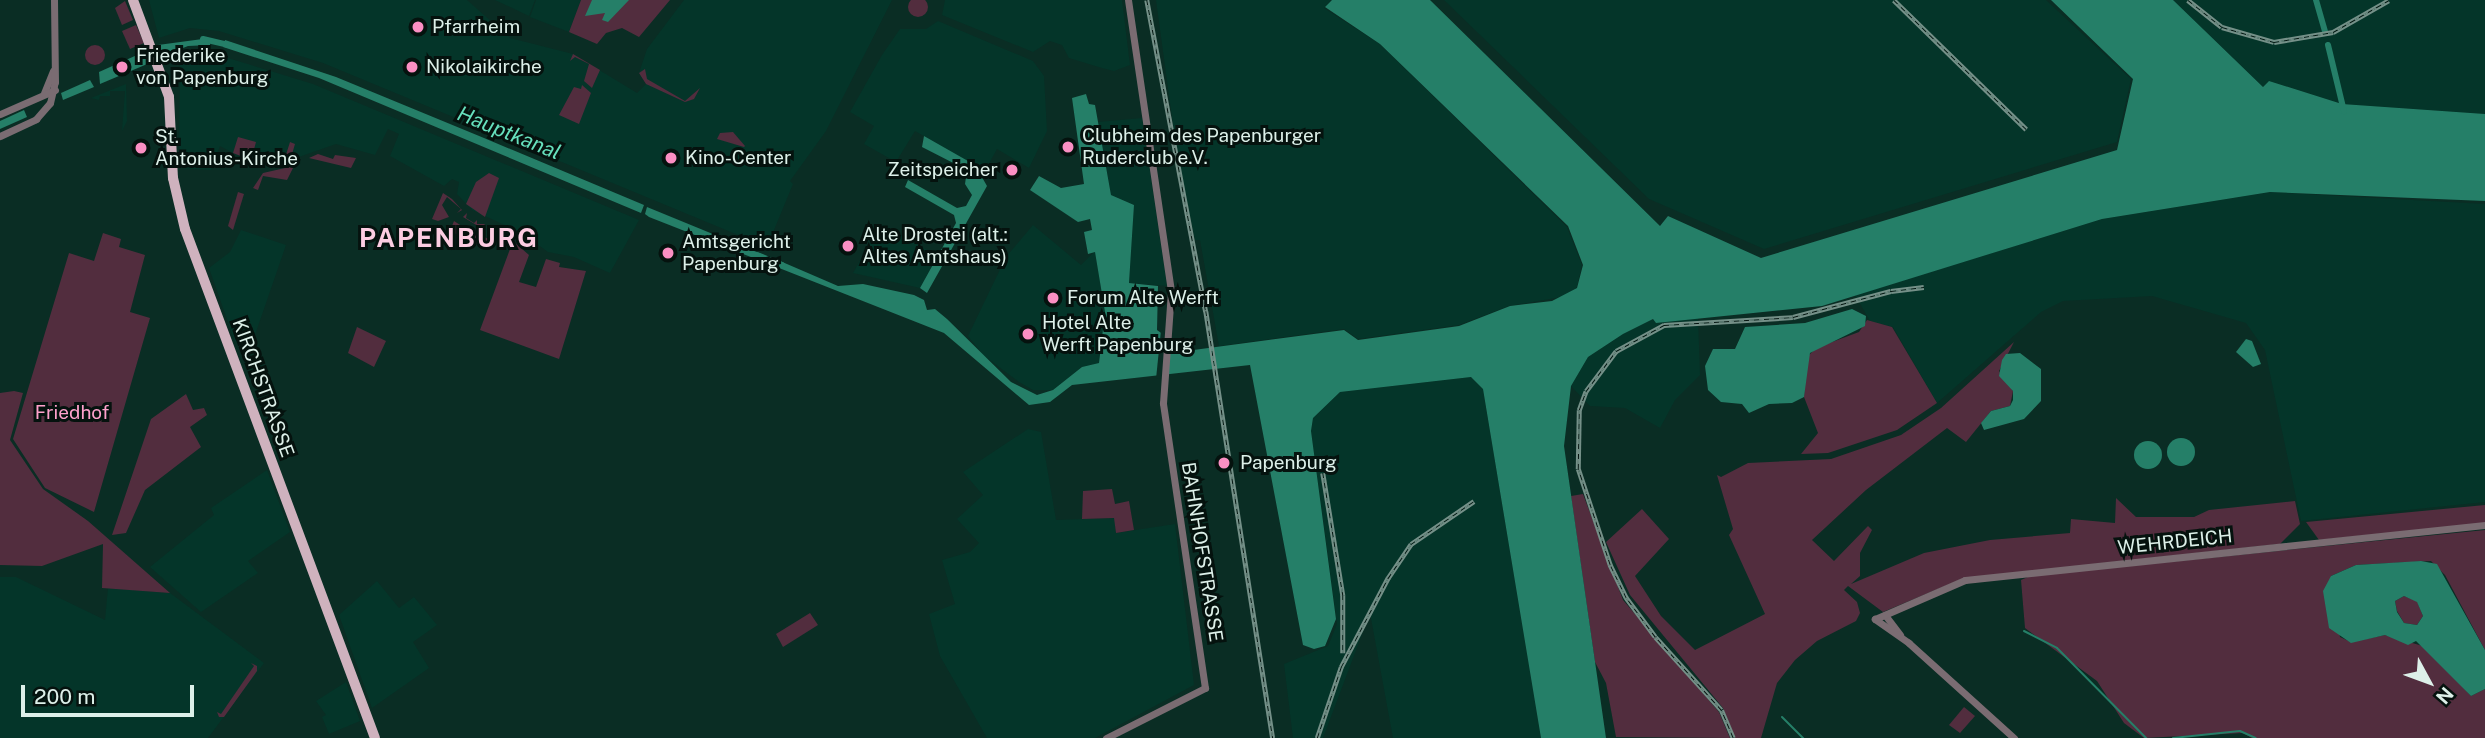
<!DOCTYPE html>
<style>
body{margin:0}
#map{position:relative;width:2485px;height:738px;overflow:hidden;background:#0a2d24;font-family:"Public Sans",sans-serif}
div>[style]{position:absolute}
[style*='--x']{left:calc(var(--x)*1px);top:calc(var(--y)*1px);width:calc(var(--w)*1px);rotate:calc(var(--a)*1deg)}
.built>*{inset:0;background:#043529}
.green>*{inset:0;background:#522d3e}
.round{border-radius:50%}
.water>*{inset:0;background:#257f68}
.pier>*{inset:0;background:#0a2d24}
.stream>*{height:2px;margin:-1px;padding:0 1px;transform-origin:1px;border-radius:1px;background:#257f68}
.canal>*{height:6px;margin:-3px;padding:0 3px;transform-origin:3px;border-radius:3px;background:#257f68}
.tertiary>*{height:7px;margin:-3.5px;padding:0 3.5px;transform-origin:3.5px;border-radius:3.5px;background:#7a6c72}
.primary>*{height:10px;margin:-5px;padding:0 5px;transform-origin:5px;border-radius:5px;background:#cfb2be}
.rail>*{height:4.5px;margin-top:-2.25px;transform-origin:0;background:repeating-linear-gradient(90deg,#05120e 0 5px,#759088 0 10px);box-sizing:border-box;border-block:2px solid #759088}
.dots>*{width:19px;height:19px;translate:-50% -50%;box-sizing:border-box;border:4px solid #05120e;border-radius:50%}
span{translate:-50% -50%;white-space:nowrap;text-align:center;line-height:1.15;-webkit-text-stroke:6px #05120e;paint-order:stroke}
.poi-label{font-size:19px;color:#ddf0e9}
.left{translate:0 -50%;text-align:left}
.right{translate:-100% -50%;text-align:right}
.street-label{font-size:19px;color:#ddf0e9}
.park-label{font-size:19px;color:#fea1cc}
.water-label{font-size:21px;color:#66e0bd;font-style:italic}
.district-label{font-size:26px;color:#fdcde2;font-weight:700;letter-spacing:2px}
.north{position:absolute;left:2394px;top:647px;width:70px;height:70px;-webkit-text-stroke:5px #05120e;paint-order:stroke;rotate:131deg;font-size:19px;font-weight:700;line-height:28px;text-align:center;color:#ddf0e9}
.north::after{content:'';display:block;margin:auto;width:24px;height:32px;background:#ddf0e9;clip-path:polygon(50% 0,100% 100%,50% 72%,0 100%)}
.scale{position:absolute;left:21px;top:685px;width:173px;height:32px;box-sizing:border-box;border:4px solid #ddf0e9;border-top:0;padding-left:9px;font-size:21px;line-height:24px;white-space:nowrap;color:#ddf0e9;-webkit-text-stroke:5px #05120e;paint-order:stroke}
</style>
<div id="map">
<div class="built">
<i style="clip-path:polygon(149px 0,467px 0,510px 38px,573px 54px,637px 93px,646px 84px,639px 73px,647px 49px,684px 0,892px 0,826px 131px,790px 181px,793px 184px,767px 247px,323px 63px,219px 31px,190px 28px,159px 38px)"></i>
<i style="clip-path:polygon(495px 0,535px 0,529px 16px)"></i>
<i style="clip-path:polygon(536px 0,581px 0,569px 32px,530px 17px)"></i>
<i style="clip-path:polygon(945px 0,1122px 0,1130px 65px,1114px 71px,1102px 68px,1069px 58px,1062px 45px,1050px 41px,1033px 52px,942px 15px)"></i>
<i style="clip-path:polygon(1156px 0,1331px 0,1324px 8px,1380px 44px,1567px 227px,1582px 265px,1577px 287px,1567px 296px,1509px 306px,1459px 325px,1358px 339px,1344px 329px,1219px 346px,1200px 240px,1195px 240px,1177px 154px)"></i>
<i style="clip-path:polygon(1444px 0,2046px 0,2131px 79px,2117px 142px,1764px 249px,1649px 199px)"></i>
<i style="clip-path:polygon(2173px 0,2485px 0,2485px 114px,2342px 104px,2269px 81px,2263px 87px)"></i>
<i style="clip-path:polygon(938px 21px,1033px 61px,1044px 76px,1047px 131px,1029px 168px,997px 149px,985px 171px,915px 131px,896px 162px,864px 144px,874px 126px,850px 112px,882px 55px,900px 29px,926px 29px)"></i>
<i style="clip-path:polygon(205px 51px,313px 84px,639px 220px,610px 273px,574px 257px,548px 252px,522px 233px,472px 210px,457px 194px,459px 182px,452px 179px,444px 186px,390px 156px,399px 134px,388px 129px,375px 155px,336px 144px,276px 165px,246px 160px,220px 146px,211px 170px,179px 168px,180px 58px)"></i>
<i style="clip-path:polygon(126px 84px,127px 121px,122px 131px,125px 91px,110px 91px,110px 96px,100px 96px,99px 100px,91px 98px)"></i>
<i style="clip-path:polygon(1142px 118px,1167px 286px,1129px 283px,1134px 205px,1111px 195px,1098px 122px)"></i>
<i style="clip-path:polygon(2270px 192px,2485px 204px,2485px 502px,2301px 521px,2265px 350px,2246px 323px,2152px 296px,2063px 301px,2041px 312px,1937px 403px,1893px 327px,1870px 321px,1855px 295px,2102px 219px)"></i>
<i style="clip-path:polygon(881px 224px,938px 256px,920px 288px,853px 273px)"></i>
<i style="clip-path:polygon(1033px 225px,1081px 265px,1095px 251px,1105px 312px,1099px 363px,1082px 367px,1053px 390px,1033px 390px,1019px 382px,983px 355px,968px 336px,1006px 257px)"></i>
<i style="clip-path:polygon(241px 230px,286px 245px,255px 335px,235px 342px,209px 268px,230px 252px)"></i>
<i style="clip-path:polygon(1698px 317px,1700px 375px,1675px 400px,1660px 428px,1625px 408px,1590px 406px,1571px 386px,1588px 357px,1623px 334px,1653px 319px,1656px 323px)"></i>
<i style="clip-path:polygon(1471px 377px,1483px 389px,1541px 738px,1393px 738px,1370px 613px,1323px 738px,1293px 738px,1284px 664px,1328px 646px,1337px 624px,1311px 431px,1313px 418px,1340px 392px)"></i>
<i style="clip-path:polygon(1028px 429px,1041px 432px,1056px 520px,1115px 518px,1116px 533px,1175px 524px,1194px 685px,1095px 738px,987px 738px,940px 656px,929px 614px,955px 604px,942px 560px,970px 552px,979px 543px,957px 519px,983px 495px,963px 472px)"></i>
<i style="clip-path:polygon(267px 470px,290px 532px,248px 561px,258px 573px,201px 612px,150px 567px,214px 515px,211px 508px)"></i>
<i style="clip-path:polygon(0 577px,16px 577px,105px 620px,108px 588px,170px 593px,264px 663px,208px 738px,0 738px)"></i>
<i style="clip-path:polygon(377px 581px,399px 608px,414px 597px,437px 625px,413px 642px,429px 668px,372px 708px,339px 615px)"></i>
<i style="clip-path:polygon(346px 682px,360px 721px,329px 734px,322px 717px,326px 715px,316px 701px)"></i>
</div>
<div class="green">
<i class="round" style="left:908px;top:-3px;width:20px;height:20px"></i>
<i style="clip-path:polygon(581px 0,670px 0,639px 37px,622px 28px,606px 33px,597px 44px,569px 32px)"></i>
<i style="clip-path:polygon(125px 1px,133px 20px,122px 25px,115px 8px)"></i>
<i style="clip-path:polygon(136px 25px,144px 43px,130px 49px,122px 31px)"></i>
<i class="round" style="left:85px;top:45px;width:20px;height:20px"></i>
<i style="clip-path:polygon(573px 54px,600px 70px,592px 88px,584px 81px,589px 64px,575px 57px,570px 61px)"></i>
<i style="clip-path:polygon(645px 69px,647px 79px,685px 101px,700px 88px,694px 99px,685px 102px,646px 84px,639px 73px)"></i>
<i style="clip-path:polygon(582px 85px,591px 93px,579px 124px,559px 115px,574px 87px,581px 89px)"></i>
<i style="clip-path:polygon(733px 132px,745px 146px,744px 147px,717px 139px,720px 133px)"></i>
<i style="clip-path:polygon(238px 137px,256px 142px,252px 157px,256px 162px,233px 153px)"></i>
<i style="clip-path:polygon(290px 142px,295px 144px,290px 161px,276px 165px,264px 164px,267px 152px,272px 153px,271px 161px,284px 161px)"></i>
<i style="clip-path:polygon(318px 154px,333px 159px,335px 155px,356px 158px,351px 168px,309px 158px)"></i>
<i style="clip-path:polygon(294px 166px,287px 180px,263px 176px,258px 190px,253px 188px,263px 173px)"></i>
<i style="clip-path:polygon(489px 173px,499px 178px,485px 217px,466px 204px,476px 182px)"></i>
<i style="clip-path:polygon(238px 192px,244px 194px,233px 230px,228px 226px)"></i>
<i style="clip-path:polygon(443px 193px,452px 199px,462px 210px,457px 213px,461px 209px,447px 197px,442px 205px,449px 217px,438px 221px,432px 219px)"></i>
<i style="clip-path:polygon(467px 213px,466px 218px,474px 223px,477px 220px,477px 224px,485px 224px,477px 234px,489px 239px,490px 226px,491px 231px,499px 231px,493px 233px,486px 248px,450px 231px,454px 221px,474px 234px,478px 226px,463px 217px)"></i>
<i style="clip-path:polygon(103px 233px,121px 239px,119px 247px,145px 255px,130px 312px,150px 318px,94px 512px,45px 488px,13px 439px,69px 253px,94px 261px)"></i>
<i style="clip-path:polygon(513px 241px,529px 255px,519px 282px,536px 287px,546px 259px,560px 263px,559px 267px,586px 271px,559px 359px,480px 330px)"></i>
<i style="clip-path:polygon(1867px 320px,1892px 327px,1937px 403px,1897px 430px,1828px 453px,1801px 454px,1818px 433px,1804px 397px,1806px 358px,1816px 348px,1859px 332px)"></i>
<i style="clip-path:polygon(357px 327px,386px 341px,374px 367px,348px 353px)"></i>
<i style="clip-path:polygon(2014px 342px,1999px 371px,2013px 391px,2010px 406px,1991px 411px,1966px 442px,1947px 428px,1866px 490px,1812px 540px,1834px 561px,1868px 526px,1872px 530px,1860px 553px,1860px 576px,1851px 584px,1924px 553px,1990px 540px,2070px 533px,2071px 519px,2115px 523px,2116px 498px,2136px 517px,2194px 517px,2209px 510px,2295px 501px,2300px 524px,2280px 544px,1964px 578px,1883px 612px,1848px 586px,1844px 590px,1857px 602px,1860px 613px,1856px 621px,1817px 641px,1795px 660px,1777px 683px,1761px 738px,1735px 738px,1723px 708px,1630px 595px,1606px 542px,1642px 509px,1669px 539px,1635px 576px,1661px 616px,1695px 650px,1765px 614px,1729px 535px,1733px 529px,1717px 475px,1721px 477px,1748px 463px,1831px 459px,1901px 435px,1941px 408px)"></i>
<i style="clip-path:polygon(14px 391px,23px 393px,10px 440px,43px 489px,88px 521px,170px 593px,102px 588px,103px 544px,42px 566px,0 565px,0 393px)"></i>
<i style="clip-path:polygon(186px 394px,193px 410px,204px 408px,207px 415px,190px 427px,201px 447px,145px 490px,126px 533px,112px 535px,151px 419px)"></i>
<i style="clip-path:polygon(1112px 489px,1115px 504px,1129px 501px,1134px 530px,1116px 533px,1114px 518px,1082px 519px,1083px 491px)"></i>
<i style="clip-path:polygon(1583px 494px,1623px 600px,1719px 712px,1730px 738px,1616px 737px,1606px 683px,1595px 662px,1571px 496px)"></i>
<i style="clip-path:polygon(2485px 505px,2485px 523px,2319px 540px,2306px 522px)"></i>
<i style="clip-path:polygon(2485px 530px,2485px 650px,2445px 575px,2431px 561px,2356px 565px,2331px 576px,2340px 637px,2351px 642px,2385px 635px,2426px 647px,2471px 696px,2485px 689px,2485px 738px,2252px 738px,2243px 733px,2144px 738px,2124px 723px,2097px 681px,2025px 628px,2021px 580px,2030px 576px)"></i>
<i style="clip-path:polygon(2404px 596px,2417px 601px,2423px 616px,2417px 625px,2404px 623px,2397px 611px,2395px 601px)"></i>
<i style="clip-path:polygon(810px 613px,818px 625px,783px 647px,776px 634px)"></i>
<i style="clip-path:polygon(251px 663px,257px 666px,257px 671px,224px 717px,219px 717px,217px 712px,221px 714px,254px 666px)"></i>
<i style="clip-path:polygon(1964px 707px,1975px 716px,1960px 733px,1949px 725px)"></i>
</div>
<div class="water">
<i style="clip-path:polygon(592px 0,629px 0,608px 22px,602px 20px,605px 13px,585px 16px)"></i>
<i style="clip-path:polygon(1332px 0,1430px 0,1660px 226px,1668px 216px,1761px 258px,2117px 150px,2133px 79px,2051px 0,2173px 0,2263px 87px,2269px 81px,2342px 104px,2485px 114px,2485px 201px,2270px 192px,2102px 219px,1822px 306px,1656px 323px,1653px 319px,1623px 334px,1588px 357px,1571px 386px,1564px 446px,1606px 738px,1541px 738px,1483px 389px,1471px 377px,1340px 392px,1313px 418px,1311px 431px,1336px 619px,1325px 646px,1314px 649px,1303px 645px,1250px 365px,1072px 385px,1050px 402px,1029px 405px,944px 333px,774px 266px,780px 261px,838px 286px,863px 284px,914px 295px,924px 300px,927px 310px,935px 309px,947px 319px,1011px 382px,1037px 395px,1053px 390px,1082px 367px,1099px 363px,1105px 312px,1095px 252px,1088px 254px,1084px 232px,1092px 230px,1090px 219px,1078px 222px,1030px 190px,1039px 176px,1061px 188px,1084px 184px,1072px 98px,1086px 94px,1089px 104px,1095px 105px,1111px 195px,1134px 205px,1129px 283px,1158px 286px,1157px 330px,1186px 351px,1344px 330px,1358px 340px,1459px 326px,1510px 306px,1552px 301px,1577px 288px,1583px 265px,1568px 226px,1380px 44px,1325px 7px)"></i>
<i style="clip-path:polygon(210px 38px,210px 45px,188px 46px,163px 56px,158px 45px)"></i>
<i style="clip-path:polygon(225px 40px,336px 77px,484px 138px,644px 205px,641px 213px,319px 78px,223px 47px)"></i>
<i style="clip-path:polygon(146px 51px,152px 62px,100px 84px,99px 72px)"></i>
<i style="clip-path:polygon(90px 80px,94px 87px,63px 100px,61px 93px)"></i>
<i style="clip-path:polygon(24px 110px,27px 117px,0 129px,0 121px)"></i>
<i style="clip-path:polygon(924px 136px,975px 165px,987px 186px,927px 293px,920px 288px,956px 223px,954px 215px,905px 187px,908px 180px,957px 208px,966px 206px,972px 195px,965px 184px,967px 170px,922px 147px)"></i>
<i style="clip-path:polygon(647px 207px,764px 255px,761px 261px,649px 217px,645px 214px)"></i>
<i style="clip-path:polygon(1852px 309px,1866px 316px,1865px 326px,1810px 353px,1804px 397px,1792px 403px,1769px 404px,1749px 413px,1742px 404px,1721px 402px,1708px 390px,1705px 366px,1713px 349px,1735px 349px,1745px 327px,1805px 323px)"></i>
<i style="clip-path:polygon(2246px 339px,2252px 341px,2261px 364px,2253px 367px,2236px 352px)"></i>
<i style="clip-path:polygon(2020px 353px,2041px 369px,2041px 401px,2024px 419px,1984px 430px,1981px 423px,1991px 411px,2010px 406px,2013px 400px,2013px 391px,1999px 376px,2002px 360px,2006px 354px)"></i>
<i class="round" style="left:2167px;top:438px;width:28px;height:28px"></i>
<i class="round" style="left:2134px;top:441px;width:28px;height:28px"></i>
<i style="clip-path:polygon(evenodd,2421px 561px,2437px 564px,2485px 650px,2485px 689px,2471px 696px,2416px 641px,2408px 645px,2385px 635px,2351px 643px,2329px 628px,2323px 591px,2331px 576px,2356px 565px,2421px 561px,2404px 596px,2417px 602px,2423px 616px,2417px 625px,2404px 623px,2397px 612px,2395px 601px,2404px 596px)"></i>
</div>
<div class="pier">
<i style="clip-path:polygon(1161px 330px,1170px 338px,1166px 378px,1156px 379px)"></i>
</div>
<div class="stream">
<i style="--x:2024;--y:631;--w:37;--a:27"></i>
<i style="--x:2057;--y:648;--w:127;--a:45.3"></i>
<i style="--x:1782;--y:717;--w:30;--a:45"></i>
<i style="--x:2173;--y:738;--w:67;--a:-6"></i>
<i style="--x:2240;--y:731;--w:17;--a:24"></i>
</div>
<div class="canal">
<i style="--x:2316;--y:0;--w:32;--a:74"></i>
<i style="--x:203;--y:39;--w:28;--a:13"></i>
<i style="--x:2328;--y:45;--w:68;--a:76.4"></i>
<i style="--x:757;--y:255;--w:27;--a:22"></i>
</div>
<div class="tertiary">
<i style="--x:44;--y:93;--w:24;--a:-68"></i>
<i style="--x:0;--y:114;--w:60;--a:-23.6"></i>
<i style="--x:0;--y:136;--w:40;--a:-25"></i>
<i style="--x:36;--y:119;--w:21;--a:-49"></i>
<i style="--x:50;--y:103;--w:22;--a:-77"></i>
<i style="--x:55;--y:82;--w:82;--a:-90.7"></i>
<i style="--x:1885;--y:615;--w:25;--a:53"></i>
<i style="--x:1106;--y:738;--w:111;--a:-26.8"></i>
<i style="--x:1205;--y:688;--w:288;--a:-98.4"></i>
<i style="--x:1163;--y:403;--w:112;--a:-85.9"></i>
<i style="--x:1171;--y:291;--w:294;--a:-98.4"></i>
<i style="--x:2014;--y:738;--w:142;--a:-137.9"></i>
<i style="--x:1909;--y:643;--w:42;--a:-144.8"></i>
<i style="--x:1875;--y:619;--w:98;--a:-23.4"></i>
<i style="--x:1965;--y:580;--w:523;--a:-6.04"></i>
</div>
<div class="primary">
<i style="--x:133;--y:0;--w:103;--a:69.6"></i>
<i style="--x:169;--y:97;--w:81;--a:87.2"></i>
<i style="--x:173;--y:178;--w:52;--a:76.8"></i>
<i style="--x:185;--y:229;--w:543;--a:69.53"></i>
</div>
<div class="rail">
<i style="--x:1147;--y:0;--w:317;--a:79.3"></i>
<i style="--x:1206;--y:311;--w:432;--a:81.1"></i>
<i style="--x:1894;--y:0;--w:185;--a:44.3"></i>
<i style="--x:2188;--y:0;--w:43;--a:38.5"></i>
<i style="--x:2222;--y:27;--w:54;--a:16.1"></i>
<i style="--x:2274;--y:42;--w:60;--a:-9.6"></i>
<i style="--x:2333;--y:32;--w:64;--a:-29.7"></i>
<i style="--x:1323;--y:473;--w:124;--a:80.7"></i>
<i style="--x:1343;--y:595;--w:58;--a:90"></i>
<i style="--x:1317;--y:738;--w:75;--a:-71.3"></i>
<i style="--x:1341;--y:667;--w:101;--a:-62.2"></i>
<i style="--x:1388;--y:578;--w:41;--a:-55.9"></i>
<i style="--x:1411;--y:544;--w:76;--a:-34.3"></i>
<i style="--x:1733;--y:738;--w:30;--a:-113"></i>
<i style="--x:1721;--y:710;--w:98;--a:-132.1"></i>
<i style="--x:1655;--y:637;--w:49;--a:-126.6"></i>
<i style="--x:1626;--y:598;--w:37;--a:-116"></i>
<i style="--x:1610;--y:565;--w:101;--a:-108.4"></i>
<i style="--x:1578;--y:469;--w:59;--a:-89"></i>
<i style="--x:1579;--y:410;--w:20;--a:-70"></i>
<i style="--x:1586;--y:391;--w:50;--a:-53.1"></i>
<i style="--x:1616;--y:351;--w:55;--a:-28.4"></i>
<i style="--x:1664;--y:325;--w:129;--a:-3.5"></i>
<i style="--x:1793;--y:317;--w:101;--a:-14.9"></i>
<i style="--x:1891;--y:291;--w:33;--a:-7"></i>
</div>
<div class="dots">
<i style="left:418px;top:27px;background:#fb8fc3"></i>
<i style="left:122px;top:67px;background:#fb8fc3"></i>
<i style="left:412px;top:67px;background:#fb8fc3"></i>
<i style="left:1068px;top:147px;background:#fb8fc3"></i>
<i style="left:141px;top:148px;background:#fb8fc3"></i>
<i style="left:671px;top:158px;background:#fb8fc3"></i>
<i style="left:1012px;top:170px;background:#fb8fc3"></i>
<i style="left:848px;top:246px;background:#fb8fc3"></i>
<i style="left:668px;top:253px;background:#fb8fc3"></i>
<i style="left:1053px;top:298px;background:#fb8fc3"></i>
<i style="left:1028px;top:334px;background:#fb8fc3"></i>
<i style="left:1224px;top:463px;background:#fb8fc3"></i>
</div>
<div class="poi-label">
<span class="left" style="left:432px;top:27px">Pfarrheim</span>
<span class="left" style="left:136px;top:67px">Friederike<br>von Papenburg</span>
<span class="left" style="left:426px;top:67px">Nikolaikirche</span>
<span class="left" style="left:1082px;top:147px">Clubheim des Papenburger<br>Ruderclub e.V.</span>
<span class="left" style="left:155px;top:148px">St.<br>Antonius-Kirche</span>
<span class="left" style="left:685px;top:158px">Kino-Center</span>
<span class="right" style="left:998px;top:170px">Zeitspeicher</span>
<span class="left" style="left:862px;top:246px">Alte Drostei (alt.:<br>Altes Amtshaus)</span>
<span class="left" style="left:682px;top:253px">Amtsgericht<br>Papenburg</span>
<span class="left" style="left:1067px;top:298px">Forum Alte Werft</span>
<span class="left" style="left:1042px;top:334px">Hotel Alte<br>Werft Papenburg</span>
<span class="left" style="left:1240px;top:463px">Papenburg</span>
</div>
<div class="street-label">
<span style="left:263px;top:388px;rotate:70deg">KIRCHSTRASSE</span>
<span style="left:2175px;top:542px;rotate:-6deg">WEHRDEICH</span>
<span style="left:1202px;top:552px;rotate:81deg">BAHNHOFSTRASSE</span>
</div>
<div class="park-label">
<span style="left:72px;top:413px">Friedhof</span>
</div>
<div class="water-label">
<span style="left:509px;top:133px;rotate:22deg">Hauptkanal</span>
</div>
<div class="district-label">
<span style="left:449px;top:238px">PAPENBURG</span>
</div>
<div class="north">N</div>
<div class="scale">200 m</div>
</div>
